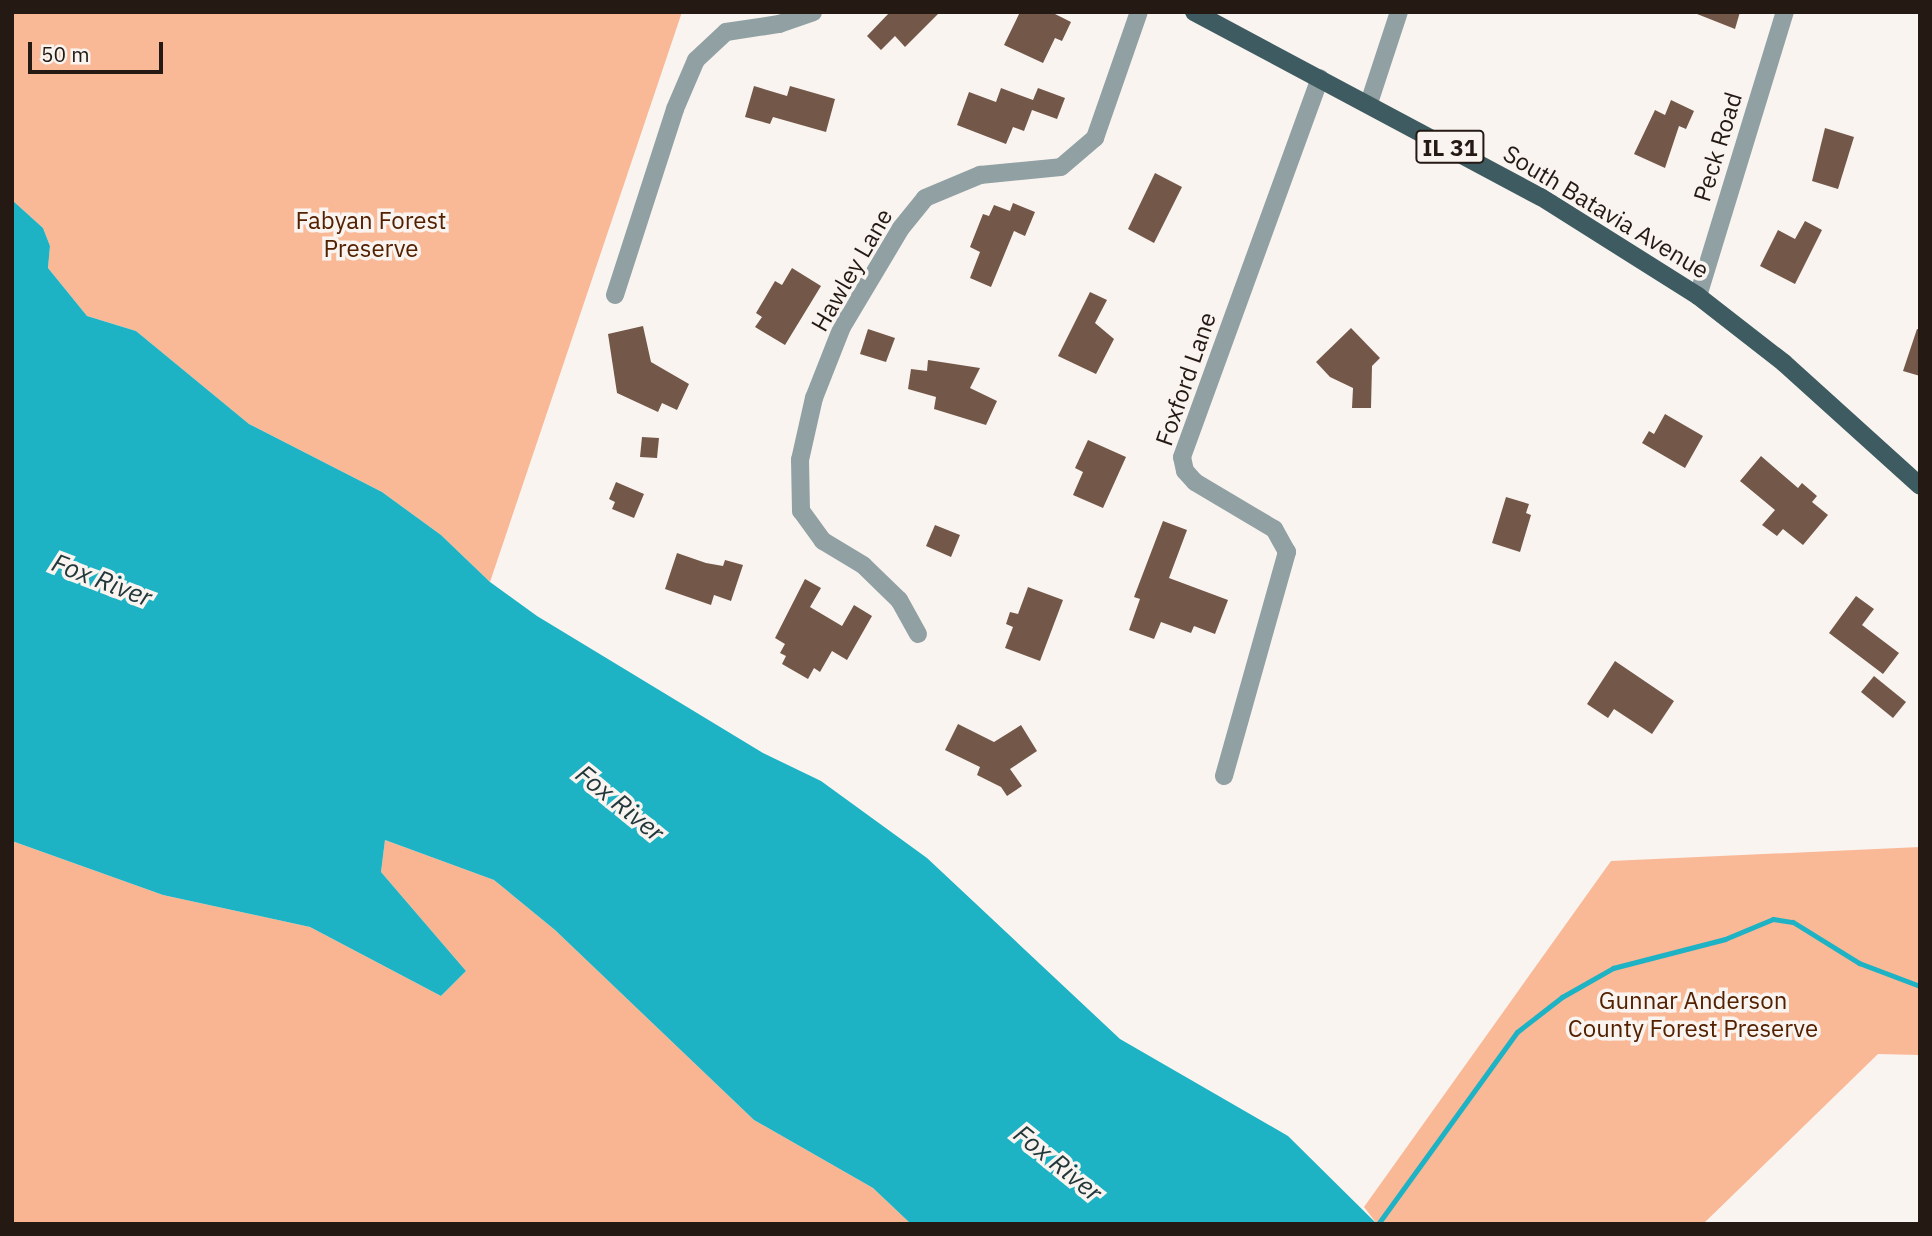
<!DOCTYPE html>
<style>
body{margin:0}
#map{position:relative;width:1932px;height:1236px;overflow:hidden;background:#faf4f0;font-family:"IBM Plex Sans",sans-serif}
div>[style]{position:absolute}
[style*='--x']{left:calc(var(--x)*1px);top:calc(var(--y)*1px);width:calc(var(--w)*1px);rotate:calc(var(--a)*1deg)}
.green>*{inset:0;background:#f9b896}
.forest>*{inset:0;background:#f9b591}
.water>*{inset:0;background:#1db2c4}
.stream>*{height:5px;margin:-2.5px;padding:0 2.5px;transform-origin:2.5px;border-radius:2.5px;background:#1db2c4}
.building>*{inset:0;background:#735849}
.minor>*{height:18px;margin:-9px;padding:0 9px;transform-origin:9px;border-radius:9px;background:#90a0a3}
.primary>*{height:18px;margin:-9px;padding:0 9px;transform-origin:9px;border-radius:9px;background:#3d5b60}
span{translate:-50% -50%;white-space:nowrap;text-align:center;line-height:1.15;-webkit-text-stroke:7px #faf4f0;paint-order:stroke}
.shield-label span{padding:2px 5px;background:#faf4f0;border:2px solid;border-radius:5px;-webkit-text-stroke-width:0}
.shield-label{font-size:23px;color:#241913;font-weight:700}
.street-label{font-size:24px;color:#241913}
.park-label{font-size:24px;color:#532000}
.water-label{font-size:26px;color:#21383b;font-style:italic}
.frame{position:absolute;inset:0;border:14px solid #241913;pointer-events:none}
.scale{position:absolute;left:28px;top:42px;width:135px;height:32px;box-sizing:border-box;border:4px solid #241913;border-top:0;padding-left:9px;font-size:21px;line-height:24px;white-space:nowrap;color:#241913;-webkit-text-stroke:5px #faf4f0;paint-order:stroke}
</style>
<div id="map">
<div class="green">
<i style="clip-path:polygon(12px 12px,682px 12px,490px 582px,441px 535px,382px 492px,249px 424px,136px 331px,87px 316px,48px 268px,50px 246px,43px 228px,12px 200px)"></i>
<i style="clip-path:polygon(1920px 847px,1920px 1055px,1878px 1054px,1703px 1224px,1377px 1224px,1364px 1207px,1611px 861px)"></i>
</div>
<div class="forest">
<i style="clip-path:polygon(385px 840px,494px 880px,555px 930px,754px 1120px,873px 1188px,911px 1224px,12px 1224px,12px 841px,163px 895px,310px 927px,441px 996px,466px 971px,381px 872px)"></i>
</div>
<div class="water">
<i style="clip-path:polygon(12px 200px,43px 228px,50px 246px,48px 268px,87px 316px,136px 331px,249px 424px,382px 492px,441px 535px,490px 582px,537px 616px,763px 753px,821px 781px,927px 858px,1120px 1039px,1288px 1136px,1377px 1224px,911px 1224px,873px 1188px,754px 1120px,555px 930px,494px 880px,385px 840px,381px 872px,466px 971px,441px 996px,310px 927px,163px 895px,12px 841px)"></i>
</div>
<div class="stream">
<i style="--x:1378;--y:1224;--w:237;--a:-54.1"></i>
<i style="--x:1517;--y:1032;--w:57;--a:-37.9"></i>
<i style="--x:1562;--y:997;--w:59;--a:-29.6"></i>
<i style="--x:1613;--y:968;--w:116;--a:-14.5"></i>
<i style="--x:1725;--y:939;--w:52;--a:-22.6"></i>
<i style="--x:1773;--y:919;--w:20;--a:9"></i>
<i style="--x:1793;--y:922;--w:78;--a:31.8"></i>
<i style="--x:1859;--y:963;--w:65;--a:20.7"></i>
</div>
<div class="building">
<i style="clip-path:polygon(890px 12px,940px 12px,905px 47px,895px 36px,881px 50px,867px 36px)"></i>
<i style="clip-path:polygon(1020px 12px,1051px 12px,1071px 22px,1062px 41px,1055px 38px,1043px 63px,1004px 45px)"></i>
<i style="clip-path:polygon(1692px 12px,1740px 12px,1735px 29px)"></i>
<i style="clip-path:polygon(754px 86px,787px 96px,790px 86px,835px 99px,826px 132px,773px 117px,770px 124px,745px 117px)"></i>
<i style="clip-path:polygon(1001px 88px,1033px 100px,1038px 88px,1065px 98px,1057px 119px,1032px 110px,1024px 131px,1013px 127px,1006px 144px,957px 125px,969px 92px,996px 102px)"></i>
<i style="clip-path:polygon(1671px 100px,1694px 111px,1686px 129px,1679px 126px,1665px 168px,1634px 154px,1655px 110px,1665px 115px)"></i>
<i style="clip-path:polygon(1825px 128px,1854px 137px,1838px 189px,1812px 181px)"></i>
<i style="clip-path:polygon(1155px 173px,1182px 187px,1154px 243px,1128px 229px)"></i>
<i style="clip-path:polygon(1013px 203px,1035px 212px,1025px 236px,1014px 231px,991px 287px,970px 278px,980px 252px,970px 247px,983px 214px,989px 216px,994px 205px,1010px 211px)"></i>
<i style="clip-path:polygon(1805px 221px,1822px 230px,1795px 284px,1760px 266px,1778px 230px,1795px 239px)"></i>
<i style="clip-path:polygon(792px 268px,821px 286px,785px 345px,755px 327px,762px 317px,756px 313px,775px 281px,782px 285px)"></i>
<i style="clip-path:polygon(1090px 292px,1107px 300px,1095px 323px,1114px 339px,1096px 374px,1058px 356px)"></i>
<i style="clip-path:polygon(643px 326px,651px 362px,689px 384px,677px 410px,662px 403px,658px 412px,617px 393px,608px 334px)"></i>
<i style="clip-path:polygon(1351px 328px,1380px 358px,1372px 366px,1371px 408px,1352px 408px,1353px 388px,1330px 377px,1316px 362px)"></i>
<i style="clip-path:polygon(868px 329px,895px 338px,886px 362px,860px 354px)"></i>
<i style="clip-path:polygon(1917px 329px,1920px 330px,1920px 376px,1903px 371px)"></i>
<i style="clip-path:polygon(928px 360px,980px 368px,970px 388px,997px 401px,986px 425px,934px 409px,936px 397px,908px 389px,911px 369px,927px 371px)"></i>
<i style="clip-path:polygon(1665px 414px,1703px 436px,1685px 468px,1642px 443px,1649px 431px,1654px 434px)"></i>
<i style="clip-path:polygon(642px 437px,659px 438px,657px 458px,640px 457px)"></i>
<i style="clip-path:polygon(1088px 440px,1126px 457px,1103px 508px,1073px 495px,1083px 472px,1075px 468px)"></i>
<i style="clip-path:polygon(1761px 456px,1798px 488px,1802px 483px,1817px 496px,1812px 502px,1828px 515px,1803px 545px,1783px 529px,1777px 536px,1762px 525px,1775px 510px,1740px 481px)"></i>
<i style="clip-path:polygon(616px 482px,644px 494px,634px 518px,612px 509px,615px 502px,609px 499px)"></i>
<i style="clip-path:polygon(1506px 497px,1529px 504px,1526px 513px,1531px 515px,1520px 552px,1492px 543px)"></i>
<i style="clip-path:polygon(1163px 521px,1187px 530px,1169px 578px,1228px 600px,1215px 634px,1194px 626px,1191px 633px,1161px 622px,1154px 639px,1129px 630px,1140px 599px,1134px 597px)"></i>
<i style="clip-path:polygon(935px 525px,960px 535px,951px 557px,926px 546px)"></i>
<i style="clip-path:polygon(677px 553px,706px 563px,723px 566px,725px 560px,743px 565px,731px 601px,714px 595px,711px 605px,665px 589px)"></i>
<i style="clip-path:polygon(805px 579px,821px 588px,810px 607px,842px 626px,854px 605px,872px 616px,847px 660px,832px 651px,820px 672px,814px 668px,808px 679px,782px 664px,786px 656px,780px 653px,785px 644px,775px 638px)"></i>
<i style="clip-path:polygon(1028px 587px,1063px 600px,1040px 661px,1005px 648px,1013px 627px,1006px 624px,1010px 612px,1018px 614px)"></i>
<i style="clip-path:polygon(1856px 596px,1874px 609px,1862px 625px,1899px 653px,1883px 674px,1829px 633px)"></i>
<i style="clip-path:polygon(1615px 661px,1674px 701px,1652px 734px,1614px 709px,1608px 718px,1587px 704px)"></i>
<i style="clip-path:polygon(1874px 676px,1906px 702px,1893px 718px,1861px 692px)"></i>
<i style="clip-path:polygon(958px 724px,994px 742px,1021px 725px,1037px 751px,1010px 769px,1022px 786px,1007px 796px,1001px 787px,977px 775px,980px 767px,945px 750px)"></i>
</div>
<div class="minor">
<i style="--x:1369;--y:103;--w:96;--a:-71.8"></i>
<i style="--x:615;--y:295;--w:195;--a:-72.1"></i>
<i style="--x:675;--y:109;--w:53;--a:-66.8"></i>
<i style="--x:696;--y:60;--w:41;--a:-43"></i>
<i style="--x:726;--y:32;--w:54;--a:-8.6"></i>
<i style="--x:779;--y:24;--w:36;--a:-19"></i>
<i style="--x:1698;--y:296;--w:297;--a:-73"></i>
<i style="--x:918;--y:634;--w:39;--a:-119"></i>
<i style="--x:899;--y:600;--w:50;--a:-135.8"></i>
<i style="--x:863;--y:565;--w:47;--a:-149"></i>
<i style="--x:823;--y:541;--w:37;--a:-126"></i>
<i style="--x:801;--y:511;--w:51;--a:-91.1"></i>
<i style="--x:800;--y:460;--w:64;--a:-77.3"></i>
<i style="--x:814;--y:398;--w:76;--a:-68.5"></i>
<i style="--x:842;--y:327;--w:115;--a:-59.2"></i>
<i style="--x:901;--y:228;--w:38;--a:-51"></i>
<i style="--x:925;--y:198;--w:60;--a:-22.7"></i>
<i style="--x:980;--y:175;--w:81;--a:-5.6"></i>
<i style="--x:1061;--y:167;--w:45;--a:-40.5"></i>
<i style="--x:1095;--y:138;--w:133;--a:-70.8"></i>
<i style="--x:1224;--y:776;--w:233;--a:-74.3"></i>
<i style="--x:1287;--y:552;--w:26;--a:-119"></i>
<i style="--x:1274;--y:529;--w:92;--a:-149.3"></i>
<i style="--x:1195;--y:482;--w:15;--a:-132"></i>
<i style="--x:1185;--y:471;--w:14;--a:-102"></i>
<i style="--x:1182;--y:457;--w:403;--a:-70"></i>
</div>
<div class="primary">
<i style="--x:1194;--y:12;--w:393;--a:28.1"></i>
<i style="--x:1541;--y:197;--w:186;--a:32.2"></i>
<i style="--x:1698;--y:296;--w:109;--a:37.9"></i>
<i style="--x:1784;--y:363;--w:183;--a:42.1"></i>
</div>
<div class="shield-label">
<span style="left:1450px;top:147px">IL 31</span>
</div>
<div class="street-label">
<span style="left:1718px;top:147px;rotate:-73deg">Peck Road</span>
<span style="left:1606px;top:212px;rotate:31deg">South Batavia Avenue</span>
<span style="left:852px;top:270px;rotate:-60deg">Hawley Lane</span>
<span style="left:1186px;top:379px;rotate:-71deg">Foxford Lane</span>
</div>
<div class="park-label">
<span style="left:371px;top:235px">Fabyan Forest<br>Preserve</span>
<span style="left:1693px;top:1015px">Gunnar Anderson<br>County Forest Preserve</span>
</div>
<div class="water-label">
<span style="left:102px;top:580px;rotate:21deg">Fox River</span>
<span style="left:620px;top:803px;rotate:39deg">Fox River</span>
<span style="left:1058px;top:1163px;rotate:39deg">Fox River</span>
</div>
<div class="frame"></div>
<div class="scale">50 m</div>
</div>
